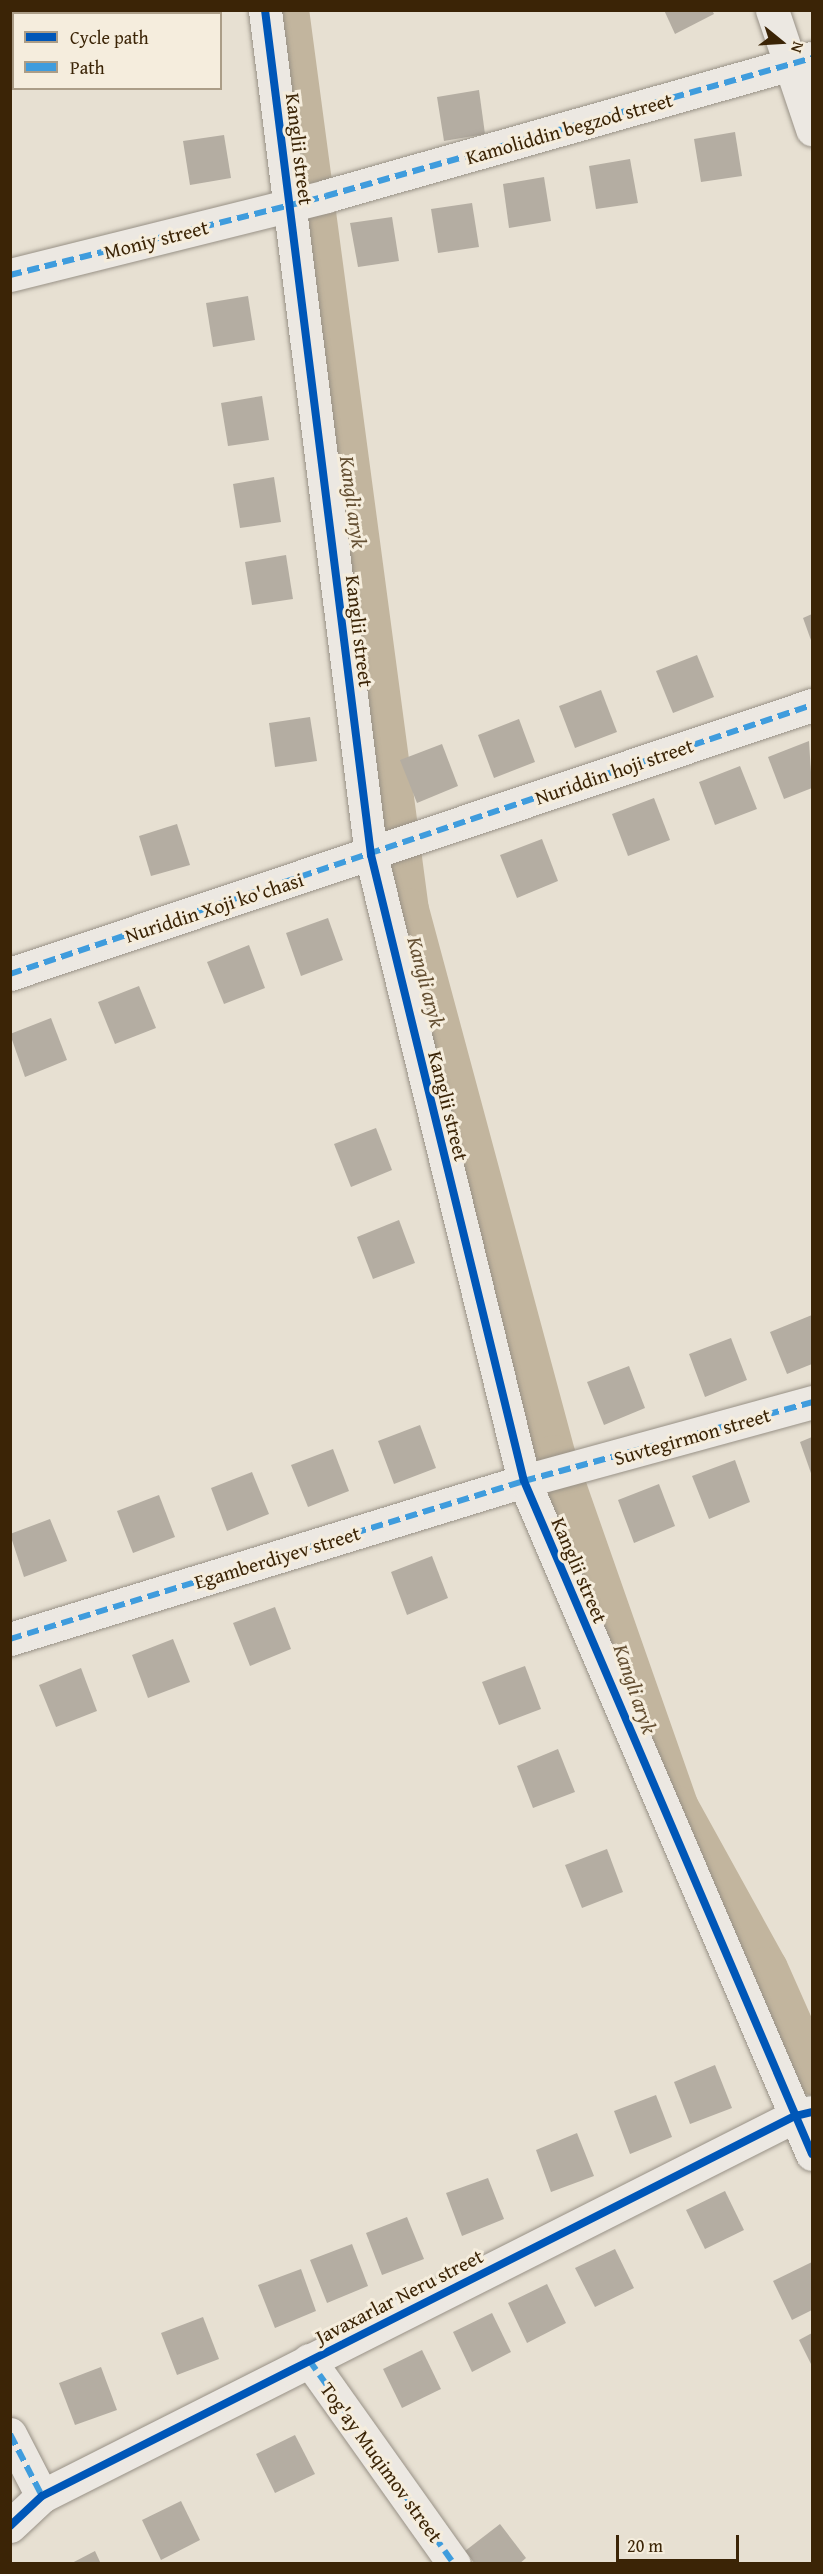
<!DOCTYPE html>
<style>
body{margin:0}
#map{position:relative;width:823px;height:2574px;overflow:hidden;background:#e7e0d2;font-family:"Gentium Book Plus",serif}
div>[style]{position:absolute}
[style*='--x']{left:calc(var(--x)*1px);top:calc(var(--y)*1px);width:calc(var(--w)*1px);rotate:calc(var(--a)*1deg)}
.canal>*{height:44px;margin:-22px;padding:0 22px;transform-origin:22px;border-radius:22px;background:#c2b59e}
.building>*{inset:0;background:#b4ada2}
.roads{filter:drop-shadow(0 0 2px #989186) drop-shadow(0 0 2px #989186)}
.street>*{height:33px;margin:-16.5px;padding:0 16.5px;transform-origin:16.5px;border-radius:16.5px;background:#ece8e2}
.quiet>*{height:6px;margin-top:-3px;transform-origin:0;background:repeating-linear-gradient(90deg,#3f9cdd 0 12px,transparent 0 18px)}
.cycleway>*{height:8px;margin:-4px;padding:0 4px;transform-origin:4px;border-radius:4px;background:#0057b8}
span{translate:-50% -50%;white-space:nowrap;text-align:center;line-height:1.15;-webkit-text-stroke:6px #f5eddd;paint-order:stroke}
.street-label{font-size:20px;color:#3b2406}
.water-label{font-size:21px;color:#655033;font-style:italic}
.frame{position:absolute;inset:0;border:12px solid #3b2406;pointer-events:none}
.legend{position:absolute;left:12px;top:12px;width:210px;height:78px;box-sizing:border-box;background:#f5eddd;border:2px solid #ab9d87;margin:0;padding:8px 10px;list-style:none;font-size:18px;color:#3b2406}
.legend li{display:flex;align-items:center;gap:12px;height:30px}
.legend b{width:30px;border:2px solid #ab9d87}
.north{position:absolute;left:751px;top:12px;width:60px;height:60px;-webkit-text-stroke:4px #f5eddd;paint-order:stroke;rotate:108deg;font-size:16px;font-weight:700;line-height:24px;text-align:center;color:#3b2406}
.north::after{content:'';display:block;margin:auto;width:21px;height:27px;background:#3b2406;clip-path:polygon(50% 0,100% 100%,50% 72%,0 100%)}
.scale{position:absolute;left:616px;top:2535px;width:123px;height:27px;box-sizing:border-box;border:3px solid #3b2406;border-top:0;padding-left:8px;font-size:18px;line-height:21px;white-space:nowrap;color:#3b2406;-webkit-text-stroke:4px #f5eddd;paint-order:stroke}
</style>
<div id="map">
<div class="canal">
<i style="--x:287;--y:10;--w:908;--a:82.41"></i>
<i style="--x:407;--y:910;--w:566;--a:74.96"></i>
<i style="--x:554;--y:1457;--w:372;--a:70.7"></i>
<i style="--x:677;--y:1808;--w:184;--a:61.1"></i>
<i style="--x:766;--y:1969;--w:114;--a:66.1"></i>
</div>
<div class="building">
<i style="clip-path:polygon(664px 10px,712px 10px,714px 14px,675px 34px)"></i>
<i style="clip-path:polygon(479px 90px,485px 134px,444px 141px,437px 97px)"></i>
<i style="clip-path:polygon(735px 132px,742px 176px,701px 182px,694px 139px)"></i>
<i style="clip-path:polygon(224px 135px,231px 178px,190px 185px,183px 141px)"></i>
<i style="clip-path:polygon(630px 159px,638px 203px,596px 209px,589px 166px)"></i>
<i style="clip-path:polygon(544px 177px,551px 221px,509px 228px,503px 184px)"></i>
<i style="clip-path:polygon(472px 203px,479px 247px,438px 253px,431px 209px)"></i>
<i style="clip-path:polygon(392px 217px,399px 261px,358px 267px,350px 223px)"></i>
<i style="clip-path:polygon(248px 296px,255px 340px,213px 347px,206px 303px)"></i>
<i style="clip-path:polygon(262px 396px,269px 440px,228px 446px,221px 403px)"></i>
<i style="clip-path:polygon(274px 477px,281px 522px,240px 528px,233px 484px)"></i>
<i style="clip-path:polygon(286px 555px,293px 599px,252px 605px,245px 562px)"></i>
<i style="clip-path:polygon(812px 614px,812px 643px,803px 618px)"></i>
<i style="clip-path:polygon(697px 655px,714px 697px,673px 713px,656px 671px)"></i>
<i style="clip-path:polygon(601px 690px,617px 732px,575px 748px,559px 706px)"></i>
<i style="clip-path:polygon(310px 717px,317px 761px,275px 767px,269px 723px)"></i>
<i style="clip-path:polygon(519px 719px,535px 762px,494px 778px,478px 735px)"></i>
<i style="clip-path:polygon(809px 741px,812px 788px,784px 799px,768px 757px)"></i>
<i style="clip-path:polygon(442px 744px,458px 786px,417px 803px,400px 760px)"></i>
<i style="clip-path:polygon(740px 766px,757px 809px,715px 825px,699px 782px)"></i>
<i style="clip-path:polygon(654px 798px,670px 840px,628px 856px,612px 814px)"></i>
<i style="clip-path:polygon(177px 824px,190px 865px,151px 876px,139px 836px)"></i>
<i style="clip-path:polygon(542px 839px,558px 881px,517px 898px,500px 855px)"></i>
<i style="clip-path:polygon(328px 918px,343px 960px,301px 976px,286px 933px)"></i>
<i style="clip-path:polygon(249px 945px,265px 988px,224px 1004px,207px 962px)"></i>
<i style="clip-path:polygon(139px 986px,156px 1028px,115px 1044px,98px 1002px)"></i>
<i style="clip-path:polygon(51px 1018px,67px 1060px,25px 1077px,10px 1034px)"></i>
<i style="clip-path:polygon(376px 1128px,392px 1170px,351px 1187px,334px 1144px)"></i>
<i style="clip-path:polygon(399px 1220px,415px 1263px,373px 1279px,357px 1237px)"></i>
<i style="clip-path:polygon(812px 1315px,812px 1364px,787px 1374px,770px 1332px)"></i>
<i style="clip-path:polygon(731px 1338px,747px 1380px,705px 1397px,689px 1354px)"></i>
<i style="clip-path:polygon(629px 1366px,645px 1408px,604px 1425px,587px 1382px)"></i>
<i style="clip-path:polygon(420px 1425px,436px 1468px,394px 1484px,378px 1441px)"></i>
<i style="clip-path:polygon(812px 1437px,812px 1476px,800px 1442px)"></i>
<i style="clip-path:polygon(333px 1449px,349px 1491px,308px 1507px,291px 1465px)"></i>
<i style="clip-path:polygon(735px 1460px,750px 1502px,709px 1519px,692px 1476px)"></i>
<i style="clip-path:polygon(252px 1472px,269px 1514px,227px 1531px,211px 1488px)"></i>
<i style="clip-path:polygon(659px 1484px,675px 1526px,634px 1543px,618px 1500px)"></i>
<i style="clip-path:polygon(159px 1495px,175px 1537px,133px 1553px,117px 1511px)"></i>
<i style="clip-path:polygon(50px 1519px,67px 1561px,24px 1577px,10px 1534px)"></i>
<i style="clip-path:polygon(432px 1556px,448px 1598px,407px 1615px,391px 1572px)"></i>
<i style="clip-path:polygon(275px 1607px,291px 1649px,250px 1666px,233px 1623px)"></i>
<i style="clip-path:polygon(173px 1639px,190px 1682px,148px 1698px,132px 1655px)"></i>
<i style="clip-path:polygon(525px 1666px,541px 1709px,499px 1725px,482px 1682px)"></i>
<i style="clip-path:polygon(81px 1668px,97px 1711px,56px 1727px,39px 1685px)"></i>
<i style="clip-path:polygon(558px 1749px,575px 1792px,533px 1808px,517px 1766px)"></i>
<i style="clip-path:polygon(607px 1849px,623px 1892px,582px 1908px,565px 1865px)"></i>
<i style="clip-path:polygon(715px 2065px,732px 2108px,690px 2124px,674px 2082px)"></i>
<i style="clip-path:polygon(656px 2095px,672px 2137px,630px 2154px,614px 2111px)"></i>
<i style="clip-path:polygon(577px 2133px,594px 2176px,551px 2192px,536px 2150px)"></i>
<i style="clip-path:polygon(488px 2178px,504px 2219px,462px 2236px,446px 2193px)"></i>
<i style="clip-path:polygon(725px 2191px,744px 2230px,705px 2249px,686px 2210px)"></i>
<i style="clip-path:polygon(407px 2217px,424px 2259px,382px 2275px,366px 2233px)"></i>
<i style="clip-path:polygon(352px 2244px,368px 2286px,327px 2303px,310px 2260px)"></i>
<i style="clip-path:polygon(615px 2249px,634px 2288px,595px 2307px,575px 2268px)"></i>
<i style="clip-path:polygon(812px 2262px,812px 2310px,792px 2320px,773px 2281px)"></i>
<i style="clip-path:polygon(301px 2269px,316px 2311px,275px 2328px,258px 2285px)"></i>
<i style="clip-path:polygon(547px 2284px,566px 2323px,527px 2343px,508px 2303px)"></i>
<i style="clip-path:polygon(492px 2313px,511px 2352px,472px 2372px,453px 2332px)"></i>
<i style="clip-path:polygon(203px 2317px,219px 2359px,177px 2375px,161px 2333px)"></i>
<i style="clip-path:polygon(812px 2333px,812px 2366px,799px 2340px)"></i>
<i style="clip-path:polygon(422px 2350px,441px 2389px,402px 2408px,383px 2369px)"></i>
<i style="clip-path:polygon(101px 2367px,117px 2410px,75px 2425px,59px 2383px)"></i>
<i style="clip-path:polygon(295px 2435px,315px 2474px,275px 2493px,256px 2454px)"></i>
<i style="clip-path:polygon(181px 2501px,200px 2540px,161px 2560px,142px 2520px)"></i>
<i style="clip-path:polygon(500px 2524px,526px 2558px,519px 2564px,475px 2564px,465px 2551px)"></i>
<i style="clip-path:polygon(95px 2551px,101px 2564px,70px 2564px)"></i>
</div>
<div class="roads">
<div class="street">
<i style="--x:265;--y:10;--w:852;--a:82.85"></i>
<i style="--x:371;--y:855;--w:644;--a:76.27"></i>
<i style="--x:524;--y:1481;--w:732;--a:66.83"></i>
<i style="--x:772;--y:10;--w:126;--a:71.4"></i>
<i style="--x:10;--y:275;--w:326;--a:-14"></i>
<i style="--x:326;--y:196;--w:505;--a:-15.85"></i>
<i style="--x:10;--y:974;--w:846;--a:-18.54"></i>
<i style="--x:10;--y:1639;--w:538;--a:-17.09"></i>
<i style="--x:524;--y:1481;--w:299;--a:-15.3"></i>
<i style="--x:309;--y:2360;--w:250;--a:54.6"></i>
<i style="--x:10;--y:2434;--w:70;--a:62.7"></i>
<i style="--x:10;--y:2526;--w:44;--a:-43.2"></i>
<i style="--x:42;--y:2496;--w:843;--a:-26.78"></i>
<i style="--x:795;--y:2116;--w:17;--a:-13"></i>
</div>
</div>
<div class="quiet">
<i style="--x:10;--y:275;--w:326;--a:-14"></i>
<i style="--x:326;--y:196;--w:505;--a:-15.85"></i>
<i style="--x:10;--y:974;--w:846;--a:-18.54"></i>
<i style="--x:10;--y:1639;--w:538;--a:-17.09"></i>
<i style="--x:524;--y:1481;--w:299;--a:-15.3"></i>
<i style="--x:309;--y:2360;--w:250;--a:54.6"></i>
<i style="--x:10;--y:2434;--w:70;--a:62.7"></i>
</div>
<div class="cycleway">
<i style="--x:265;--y:10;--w:852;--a:82.85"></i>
<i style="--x:371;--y:855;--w:644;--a:76.27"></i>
<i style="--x:524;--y:1481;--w:732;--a:66.83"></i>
<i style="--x:10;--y:2526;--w:44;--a:-43.2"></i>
<i style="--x:42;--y:2496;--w:843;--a:-26.78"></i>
<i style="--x:795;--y:2116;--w:17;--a:-13"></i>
</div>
<div class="street-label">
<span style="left:569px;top:128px;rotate:-16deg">Kamoliddin begzod street</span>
<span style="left:300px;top:149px;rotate:83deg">Kanglii street</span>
<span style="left:156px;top:239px;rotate:-14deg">Moniy street</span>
<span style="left:360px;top:631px;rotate:83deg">Kanglii street</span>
<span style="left:614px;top:771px;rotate:-19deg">Nuriddin hoji street</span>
<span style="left:214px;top:907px;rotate:-18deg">Nuriddin Xoji ko'chasi</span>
<span style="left:449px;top:1106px;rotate:76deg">Kanglii street</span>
<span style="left:692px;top:1436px;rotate:-16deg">Suvtegirmon street</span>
<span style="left:277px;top:1557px;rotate:-17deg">Egamberdiyev street</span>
<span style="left:580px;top:1570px;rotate:67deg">Kanglii street</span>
<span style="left:399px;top:2296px;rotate:-27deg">Javaxarlar Neru street</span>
<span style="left:382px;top:2462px;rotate:54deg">Tog'ay Muqimov street</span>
</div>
<div class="water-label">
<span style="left:353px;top:502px;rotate:82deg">Kangli aryk</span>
<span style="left:426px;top:982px;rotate:75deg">Kangli aryk</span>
<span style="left:635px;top:1689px;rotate:71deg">Kangli aryk</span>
</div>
<div class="frame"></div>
<ul class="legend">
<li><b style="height:8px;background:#0057b8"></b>Cycle path</li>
<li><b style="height:8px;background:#3f9cdd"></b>Path</li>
</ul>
<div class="north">N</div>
<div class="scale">20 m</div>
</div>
